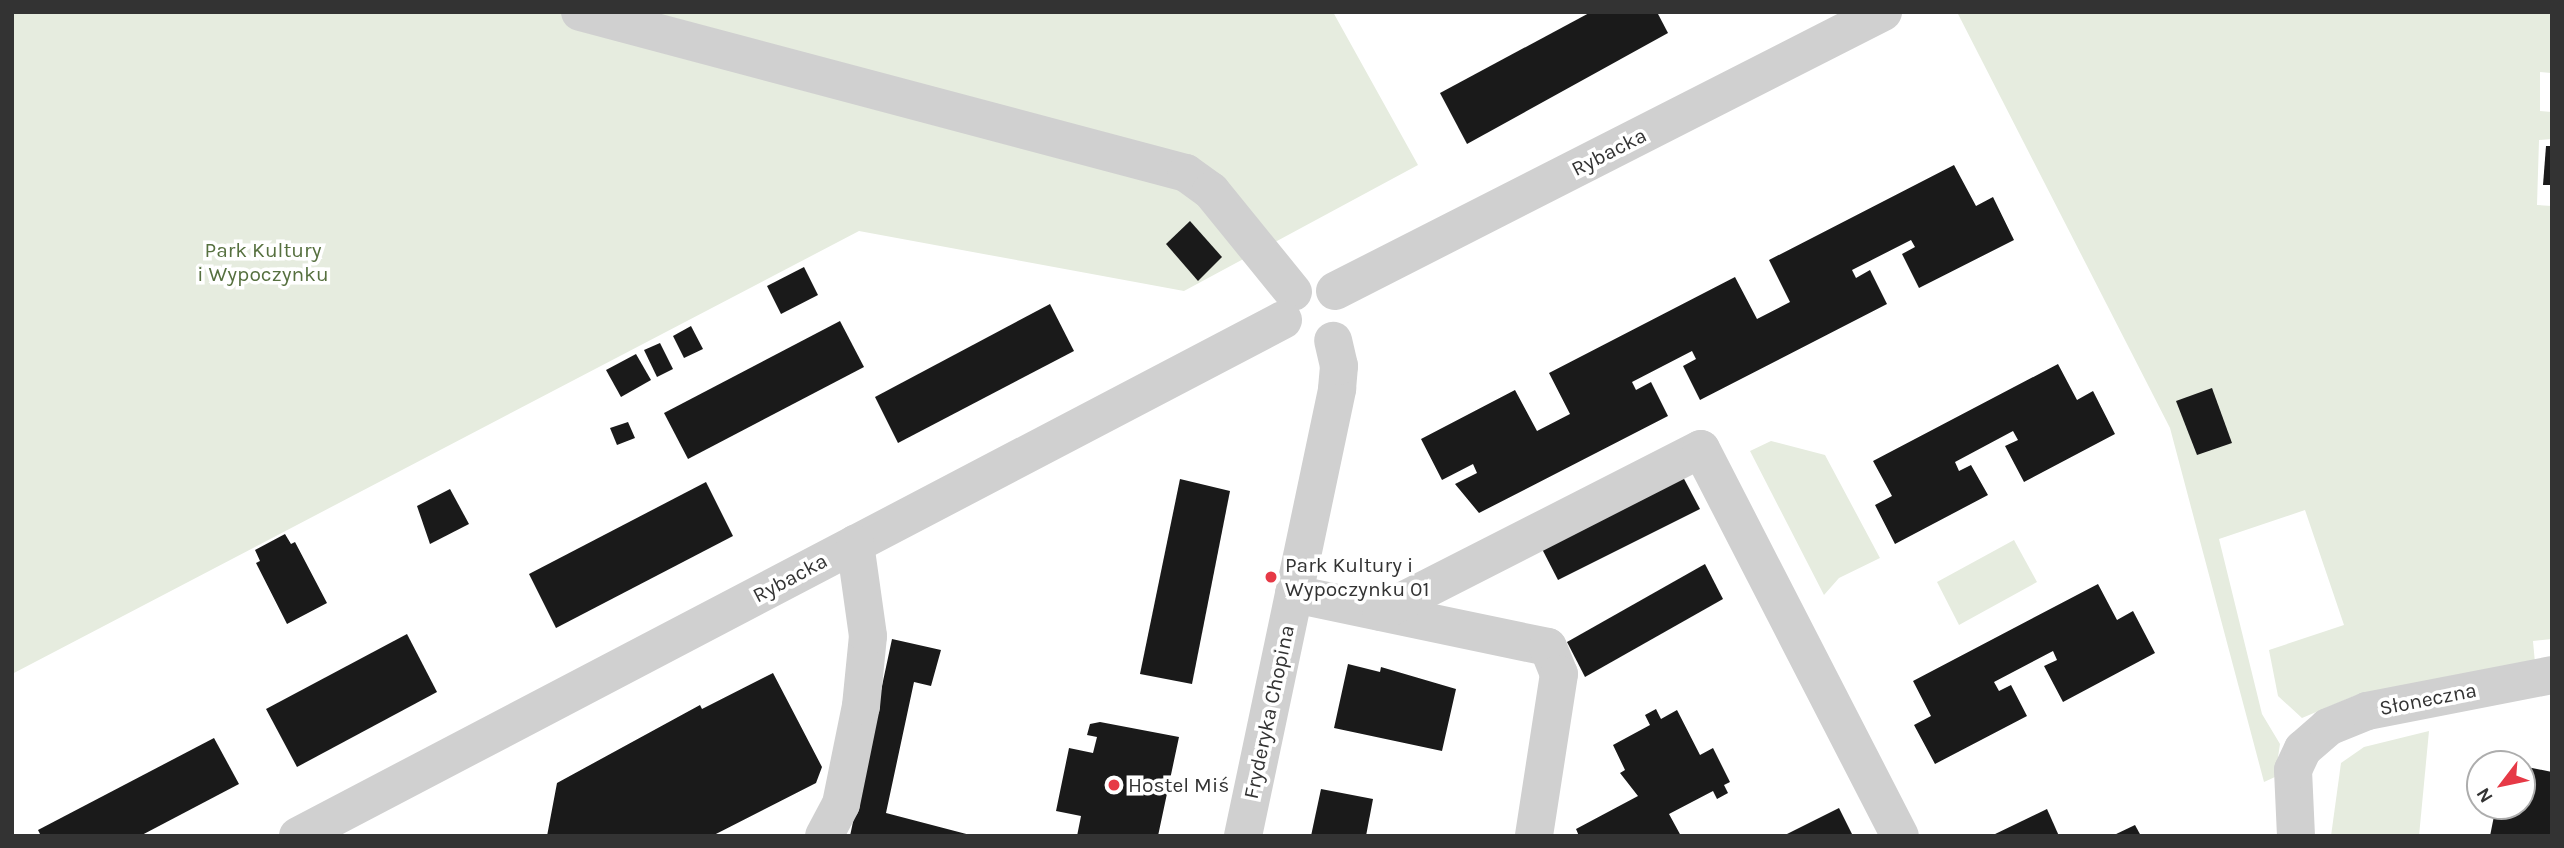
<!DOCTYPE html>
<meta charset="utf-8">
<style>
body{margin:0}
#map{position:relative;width:2564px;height:848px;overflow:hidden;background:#fff;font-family:Karla,sans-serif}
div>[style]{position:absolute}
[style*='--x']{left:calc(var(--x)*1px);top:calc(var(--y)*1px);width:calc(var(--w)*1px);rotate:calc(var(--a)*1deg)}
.green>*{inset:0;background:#e6ecdf}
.building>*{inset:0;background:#1a1a1a}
.minor>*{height:38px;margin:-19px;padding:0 19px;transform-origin:19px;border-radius:19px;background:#d0d0d0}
.dots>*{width:19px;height:19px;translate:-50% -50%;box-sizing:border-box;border:4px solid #fff;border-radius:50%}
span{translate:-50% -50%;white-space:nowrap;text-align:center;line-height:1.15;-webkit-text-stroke:7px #fff;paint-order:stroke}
.street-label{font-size:21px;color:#333}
.park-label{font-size:21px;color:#56703f}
.poi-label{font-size:21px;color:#333}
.left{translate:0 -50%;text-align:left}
.frame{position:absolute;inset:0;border:14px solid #333;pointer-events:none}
.north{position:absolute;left:2466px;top:750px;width:70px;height:70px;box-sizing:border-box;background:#fff;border:2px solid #adadad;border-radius:50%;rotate:238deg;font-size:19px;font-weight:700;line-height:28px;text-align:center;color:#333}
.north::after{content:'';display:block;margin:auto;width:24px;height:32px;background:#e63946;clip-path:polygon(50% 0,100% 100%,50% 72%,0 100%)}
</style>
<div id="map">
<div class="green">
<i style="clip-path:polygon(12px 12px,1333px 12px,1418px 165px,1184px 291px,859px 231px,12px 674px)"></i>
<i style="clip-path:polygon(1957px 12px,2552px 12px,2551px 73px,2540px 72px,2540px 111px,2552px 112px,2552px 139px,2539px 140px,2537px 205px,2552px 206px,2552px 639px,2533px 641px,2535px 663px,2359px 694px,2302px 718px,2278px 696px,2269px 650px,2344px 625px,2305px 510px,2219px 539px,2262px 714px,2280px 744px,2275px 777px,2264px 782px,2170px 428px)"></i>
<i style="clip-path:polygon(1771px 441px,1825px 455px,1880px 558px,1839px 578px,1824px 595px,1750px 451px)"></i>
<i style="clip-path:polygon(2014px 540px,2037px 582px,1959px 625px,1937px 582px)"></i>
<i style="clip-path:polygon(2429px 731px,2419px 836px,2331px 836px,2341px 763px,2364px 747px)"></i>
</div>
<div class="building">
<i style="clip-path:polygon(1591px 12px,1657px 12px,1668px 33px,1467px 144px,1440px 93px)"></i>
<i style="clip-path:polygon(2546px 146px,2552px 146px,2552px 185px,2543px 185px)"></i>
<i style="clip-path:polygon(1954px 165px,1976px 206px,1993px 197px,2014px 240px,1919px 288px,1902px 254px,1915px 247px,1911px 240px,1852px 270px,1856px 278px,1870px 270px,1887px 304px,1700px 400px,1683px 366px,1696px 359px,1692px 351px,1632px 382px,1636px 390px,1651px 382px,1668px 416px,1479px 513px,1455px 484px,1477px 473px,1473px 464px,1442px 480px,1421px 439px,1515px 390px,1537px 431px,1570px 414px,1549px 373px,1735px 277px,1757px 319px,1790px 302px,1769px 260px)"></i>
<i style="clip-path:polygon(1190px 221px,1222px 257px,1198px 281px,1166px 244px)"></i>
<i style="clip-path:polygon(804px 267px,818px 295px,781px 314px,767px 286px)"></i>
<i style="clip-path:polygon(1050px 304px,1074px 351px,898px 443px,875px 397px)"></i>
<i style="clip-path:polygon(840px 321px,864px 367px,688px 459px,664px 413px)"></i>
<i style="clip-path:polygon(691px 326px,703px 349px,684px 358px,673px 336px)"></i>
<i style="clip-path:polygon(660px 343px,673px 369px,657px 377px,644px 350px)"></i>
<i style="clip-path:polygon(636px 354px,651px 380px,621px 397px,606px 370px)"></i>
<i style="clip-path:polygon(2058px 364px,2077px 400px,2093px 391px,2115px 434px,2024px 482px,2005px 446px,2018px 440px,2013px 431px,1955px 462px,1959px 471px,1971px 465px,1988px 495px,1895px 544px,1875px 505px,1892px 496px,1873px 461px)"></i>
<i style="clip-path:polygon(2212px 388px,2232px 443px,2197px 455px,2176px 401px)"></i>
<i style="clip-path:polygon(628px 422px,635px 438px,617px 445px,610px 428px)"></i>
<i style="clip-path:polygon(1682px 475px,1700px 509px,1558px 580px,1541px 547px)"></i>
<i style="clip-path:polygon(1180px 479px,1230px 491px,1192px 684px,1140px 674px)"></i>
<i style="clip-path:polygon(706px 482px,733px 536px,556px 628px,529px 574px)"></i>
<i style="clip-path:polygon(450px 489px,469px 524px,430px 544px,417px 506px)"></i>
<i style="clip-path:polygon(285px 534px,291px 544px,295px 542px,327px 603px,287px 624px,256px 563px,260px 561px,255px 550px)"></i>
<i style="clip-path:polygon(1705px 564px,1723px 599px,1585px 677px,1567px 642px)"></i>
<i style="clip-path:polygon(2098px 584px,2117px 620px,2133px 611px,2155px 653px,2063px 702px,2044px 666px,2057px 660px,2053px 651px,1994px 682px,1999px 691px,2011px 685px,2027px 716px,1935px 764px,1914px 725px,1931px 716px,1913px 681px)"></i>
<i style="clip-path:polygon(407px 634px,437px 692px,297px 767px,266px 709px)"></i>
<i style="clip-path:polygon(892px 639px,941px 650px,931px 686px,914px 682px,886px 813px,974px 836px,850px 836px)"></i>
<i style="clip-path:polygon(1348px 664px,1380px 672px,1381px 667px,1456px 689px,1442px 751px,1334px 728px)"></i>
<i style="clip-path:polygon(773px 673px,822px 767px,816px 783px,712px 836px,547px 836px,557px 783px,700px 705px,702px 709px)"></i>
<i style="clip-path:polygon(1656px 709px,1661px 719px,1677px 710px,1700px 755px,1713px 748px,1730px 782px,1724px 785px,1728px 793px,1717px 799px,1713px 791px,1669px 814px,1681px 836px,1579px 836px,1576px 829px,1638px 796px,1620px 773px,1625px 770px,1613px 745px,1650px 725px,1645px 715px)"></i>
<i style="clip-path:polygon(1100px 722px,1179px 737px,1158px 836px,1077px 836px,1081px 816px,1056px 811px,1069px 748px,1093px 753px,1097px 737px,1087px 735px,1090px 724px)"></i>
<i style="clip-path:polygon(214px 738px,239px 784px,140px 836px,41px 836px,38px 830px)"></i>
<i style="clip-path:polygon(2522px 766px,2552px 772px,2552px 836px,2490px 836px,2496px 806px,2522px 806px)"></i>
<i style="clip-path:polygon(1321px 789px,1373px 799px,1366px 836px,1311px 836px)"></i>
<i style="clip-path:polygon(1839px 808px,1853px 836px,1783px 836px)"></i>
<i style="clip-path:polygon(2047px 809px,2059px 836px,1991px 836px)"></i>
<i style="clip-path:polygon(2135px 825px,2141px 836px,2112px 836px)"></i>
</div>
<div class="minor">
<i style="--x:580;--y:12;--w:627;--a:14.88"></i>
<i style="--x:1186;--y:173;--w:31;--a:36"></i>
<i style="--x:1211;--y:191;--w:130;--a:50.9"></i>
<i style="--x:1335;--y:291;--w:615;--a:-26.98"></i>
<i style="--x:1294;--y:594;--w:259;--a:11.8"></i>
<i style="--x:1548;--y:647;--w:29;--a:68"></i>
<i style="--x:1559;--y:674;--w:164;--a:98.8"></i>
<i style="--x:1381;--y:612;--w:359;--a:-27"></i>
<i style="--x:1701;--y:449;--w:435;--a:62.8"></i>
<i style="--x:298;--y:836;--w:1112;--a:-27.65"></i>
<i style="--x:824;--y:836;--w:36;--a:-62"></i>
<i style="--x:841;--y:804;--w:100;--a:-78.5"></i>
<i style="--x:861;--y:706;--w:70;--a:-84.3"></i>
<i style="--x:868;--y:636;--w:93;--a:-98"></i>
<i style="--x:1243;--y:836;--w:457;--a:-78.1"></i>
<i style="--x:1337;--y:389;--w:23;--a:-85"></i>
<i style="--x:1339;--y:366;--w:26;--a:-103"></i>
<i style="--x:2296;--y:836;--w:66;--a:-92.6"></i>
<i style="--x:2293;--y:770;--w:23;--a:-65"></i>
<i style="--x:2303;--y:749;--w:33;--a:-41"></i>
<i style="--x:2328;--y:727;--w:42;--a:-22.3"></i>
<i style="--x:2367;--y:711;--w:188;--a:-11"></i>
</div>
<div class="dots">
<i style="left:1271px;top:577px;background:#e63946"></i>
<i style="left:1114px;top:785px;background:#e63946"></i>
</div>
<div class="street-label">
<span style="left:1609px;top:152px;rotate:-27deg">Rybacka</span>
<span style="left:790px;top:578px;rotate:-28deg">Rybacka</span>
<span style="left:2428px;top:699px;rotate:-11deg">Słoneczna</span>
<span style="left:1269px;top:712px;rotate:-78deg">Fryderyka Chopina</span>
</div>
<div class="park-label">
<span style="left:263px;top:262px">Park Kultury<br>i Wypoczynku</span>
</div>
<div class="poi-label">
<span class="left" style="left:1285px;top:577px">Park Kultury i<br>Wypoczynku 01</span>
<span class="left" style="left:1128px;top:785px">Hostel Miś</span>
</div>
<div class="frame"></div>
<div class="north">N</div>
</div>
